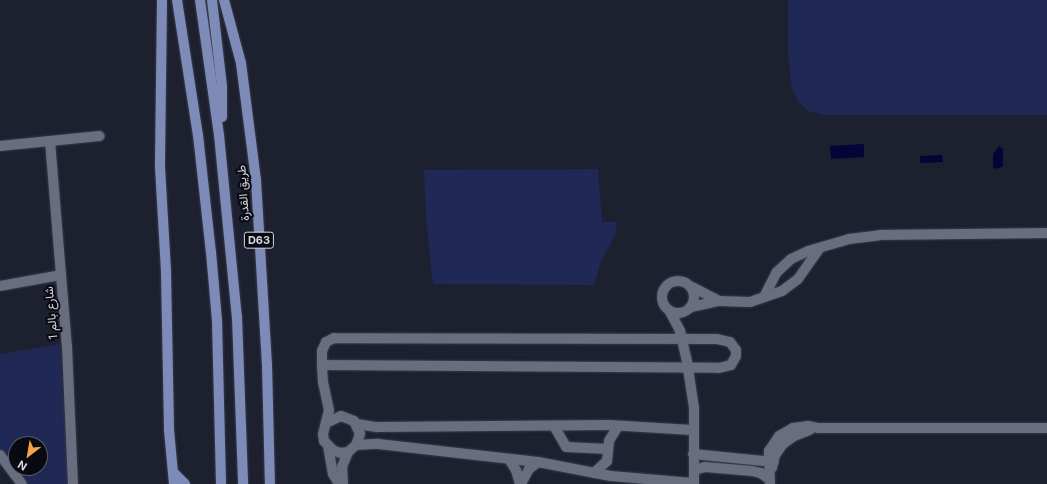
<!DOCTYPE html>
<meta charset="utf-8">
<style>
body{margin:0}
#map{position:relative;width:1047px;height:484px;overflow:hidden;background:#1c202f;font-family:Inter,Vazirmatn,sans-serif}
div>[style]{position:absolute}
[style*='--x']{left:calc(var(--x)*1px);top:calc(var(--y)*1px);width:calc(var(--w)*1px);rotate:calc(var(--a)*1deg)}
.green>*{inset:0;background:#202855}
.water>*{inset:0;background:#060336}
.roads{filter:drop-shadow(0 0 1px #383c48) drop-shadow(0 0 1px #383c48)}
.minor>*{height:10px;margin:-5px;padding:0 5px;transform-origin:5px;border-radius:5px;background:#686d7f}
.minor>.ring{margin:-5px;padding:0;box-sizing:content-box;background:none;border:10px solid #686d7f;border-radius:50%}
.primary>*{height:10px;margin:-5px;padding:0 5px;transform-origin:5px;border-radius:5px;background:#7e8ab7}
span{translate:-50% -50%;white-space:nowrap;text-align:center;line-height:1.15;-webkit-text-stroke:4px #090a11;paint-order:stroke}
.shield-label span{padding:1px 3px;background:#090a11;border:1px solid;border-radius:3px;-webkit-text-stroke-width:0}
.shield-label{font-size:11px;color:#d5d9e3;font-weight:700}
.street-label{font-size:12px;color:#d5d9e3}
.north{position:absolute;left:8px;top:436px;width:40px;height:40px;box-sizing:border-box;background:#090a11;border:1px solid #5b5d65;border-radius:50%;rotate:211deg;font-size:11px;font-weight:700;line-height:16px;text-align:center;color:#d5d9e3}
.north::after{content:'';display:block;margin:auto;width:14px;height:18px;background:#f7a14a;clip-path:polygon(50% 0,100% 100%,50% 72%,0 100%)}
</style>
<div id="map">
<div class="green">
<i style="clip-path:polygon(788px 0,1047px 0,1047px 115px,825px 115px,808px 111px,798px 101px,792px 89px,788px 52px)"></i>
<i style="clip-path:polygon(598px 169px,602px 222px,617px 222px,615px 236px,601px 261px,594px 285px,433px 284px,426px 218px,424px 170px)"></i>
<i style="clip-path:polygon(evenodd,60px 344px,68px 484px,27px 484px,0 450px,0 354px,60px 344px,16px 444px,40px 444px,40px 468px,16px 468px,16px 444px)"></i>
</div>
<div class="water">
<i style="clip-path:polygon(864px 144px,864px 157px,831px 159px,830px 146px)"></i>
<i style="clip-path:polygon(999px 146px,1003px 149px,1003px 166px,997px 169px,993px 167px,993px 154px)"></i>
<i style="clip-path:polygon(942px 155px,943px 162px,920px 163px,920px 156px)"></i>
</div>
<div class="roads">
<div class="minor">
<i style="--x:50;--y:141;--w:207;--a:85.3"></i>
<i style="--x:67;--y:347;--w:137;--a:87.5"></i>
<i style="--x:0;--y:146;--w:100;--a:-5.7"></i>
<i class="ring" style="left:662px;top:281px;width:22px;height:22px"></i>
<i style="--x:0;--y:286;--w:62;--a:-10.2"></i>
<i style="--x:692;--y:287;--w:30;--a:27"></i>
<i style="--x:764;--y:297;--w:28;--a:-63"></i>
<i style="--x:777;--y:272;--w:19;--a:-43"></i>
<i style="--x:791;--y:259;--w:19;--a:-25"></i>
<i style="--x:808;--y:251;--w:43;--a:-16.3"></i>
<i style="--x:849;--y:239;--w:31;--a:-7"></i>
<i style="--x:880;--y:235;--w:167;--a:-0.7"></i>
<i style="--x:691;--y:307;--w:29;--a:-12"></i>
<i style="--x:719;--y:301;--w:31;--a:2"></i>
<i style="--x:750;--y:302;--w:34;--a:-19"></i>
<i style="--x:782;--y:291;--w:20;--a:-37"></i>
<i style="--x:798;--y:279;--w:38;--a:-55"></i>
<i style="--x:669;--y:310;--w:24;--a:62"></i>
<i style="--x:680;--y:331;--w:32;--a:77"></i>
<i style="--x:687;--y:362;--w:47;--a:81.3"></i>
<i style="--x:694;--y:408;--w:76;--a:90"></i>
<i style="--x:322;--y:365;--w:397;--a:0.4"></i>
<i style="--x:719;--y:368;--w:12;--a:-14"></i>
<i style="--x:731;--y:365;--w:10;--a:-61"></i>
<i style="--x:736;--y:356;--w:6;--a:-90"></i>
<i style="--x:736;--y:350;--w:10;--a:-127"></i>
<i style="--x:730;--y:342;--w:13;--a:-167"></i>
<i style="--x:717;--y:339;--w:383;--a:-179.9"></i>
<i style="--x:334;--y:338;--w:9;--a:153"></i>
<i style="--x:326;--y:342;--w:10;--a:114"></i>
<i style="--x:322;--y:351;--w:14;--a:90"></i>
<i style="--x:322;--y:365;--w:17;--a:87"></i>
<i style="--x:323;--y:382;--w:29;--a:78"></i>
<i style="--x:329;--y:410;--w:25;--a:104"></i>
<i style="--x:323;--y:434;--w:7;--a:82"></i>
<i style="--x:324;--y:441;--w:14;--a:45"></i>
<i style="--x:334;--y:451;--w:7;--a:16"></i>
<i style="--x:341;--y:453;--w:7;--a:-8"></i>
<i style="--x:348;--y:452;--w:11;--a:-41"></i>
<i style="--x:356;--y:445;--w:12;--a:-70"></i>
<i style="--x:360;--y:434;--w:14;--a:-115"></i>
<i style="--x:354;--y:421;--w:14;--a:-159"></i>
<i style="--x:341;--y:416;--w:14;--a:155"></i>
<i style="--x:357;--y:424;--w:20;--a:9"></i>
<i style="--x:377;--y:427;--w:232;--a:-0.5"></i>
<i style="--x:609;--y:425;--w:83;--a:3.4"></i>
<i style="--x:554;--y:426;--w:24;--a:60"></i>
<i style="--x:566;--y:447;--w:42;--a:2.7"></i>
<i style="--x:356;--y:445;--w:22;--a:-3"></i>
<i style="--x:378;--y:444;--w:161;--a:6.4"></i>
<i style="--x:538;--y:462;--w:74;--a:10.9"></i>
<i style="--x:611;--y:476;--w:82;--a:4.9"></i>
<i style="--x:328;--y:446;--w:28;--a:80"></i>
<i style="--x:333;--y:474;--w:12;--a:59"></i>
<i style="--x:693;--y:454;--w:81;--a:5.6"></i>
<i style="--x:0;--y:455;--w:36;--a:53"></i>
<i style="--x:509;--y:459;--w:13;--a:58"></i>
<i style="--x:516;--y:470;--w:15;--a:74"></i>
<i style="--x:772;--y:468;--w:13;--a:-77"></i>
<i style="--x:775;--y:455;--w:14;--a:-54"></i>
<i style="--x:783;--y:444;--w:14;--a:-36"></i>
<i style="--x:794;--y:436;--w:17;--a:-21"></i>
<i style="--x:694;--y:470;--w:11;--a:-15"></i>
<i style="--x:705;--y:467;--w:47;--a:4.9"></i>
<i style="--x:752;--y:471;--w:9;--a:13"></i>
<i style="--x:761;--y:473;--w:11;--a:38"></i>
<i style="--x:594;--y:473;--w:18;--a:-43"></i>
<i style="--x:607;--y:461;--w:20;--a:-84"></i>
<i style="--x:609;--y:441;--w:17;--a:-59"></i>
<i style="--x:343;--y:484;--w:17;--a:-93"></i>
<i style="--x:342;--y:467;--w:16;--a:-68"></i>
<i style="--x:521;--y:484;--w:17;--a:-62"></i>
<i style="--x:529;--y:469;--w:11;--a:-38"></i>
<i style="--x:770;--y:484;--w:33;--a:-92"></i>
<i style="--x:769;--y:451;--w:18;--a:-56"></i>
<i style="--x:779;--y:436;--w:16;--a:-30"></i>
<i style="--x:793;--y:428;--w:15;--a:-8"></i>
<i style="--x:808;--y:426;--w:10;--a:11"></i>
<i style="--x:818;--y:428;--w:229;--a:0"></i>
</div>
<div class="primary">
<i style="--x:162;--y:0;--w:167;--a:90.7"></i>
<i style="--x:160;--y:167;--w:105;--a:86.7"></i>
<i style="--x:166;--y:272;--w:158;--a:88.9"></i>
<i style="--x:169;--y:430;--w:54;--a:84.7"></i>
<i style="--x:177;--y:0;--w:137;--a:81.2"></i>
<i style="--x:198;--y:135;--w:118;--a:83.7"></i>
<i style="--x:211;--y:252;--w:68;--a:85"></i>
<i style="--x:217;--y:320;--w:164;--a:88.6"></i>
<i style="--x:200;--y:0;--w:136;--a:82"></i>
<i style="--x:219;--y:135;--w:183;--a:84.4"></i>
<i style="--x:237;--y:317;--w:167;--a:87.9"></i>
<i style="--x:212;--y:0;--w:88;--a:83.4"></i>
<i style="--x:222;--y:87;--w:30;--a:90"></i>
<i style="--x:224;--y:0;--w:65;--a:74.9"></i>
<i style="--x:241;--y:63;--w:118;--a:82.7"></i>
<i style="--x:256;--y:180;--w:184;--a:86.6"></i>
<i style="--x:267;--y:364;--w:120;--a:88.6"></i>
<i style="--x:173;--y:472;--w:17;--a:45"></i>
</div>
</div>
<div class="shield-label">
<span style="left:259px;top:240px">D63</span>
</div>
<div class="street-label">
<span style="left:243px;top:193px;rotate:-94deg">طريق القدرة</span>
<span style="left:51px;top:313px;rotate:-95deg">شارع بالم 1</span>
</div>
<div class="north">N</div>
</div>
